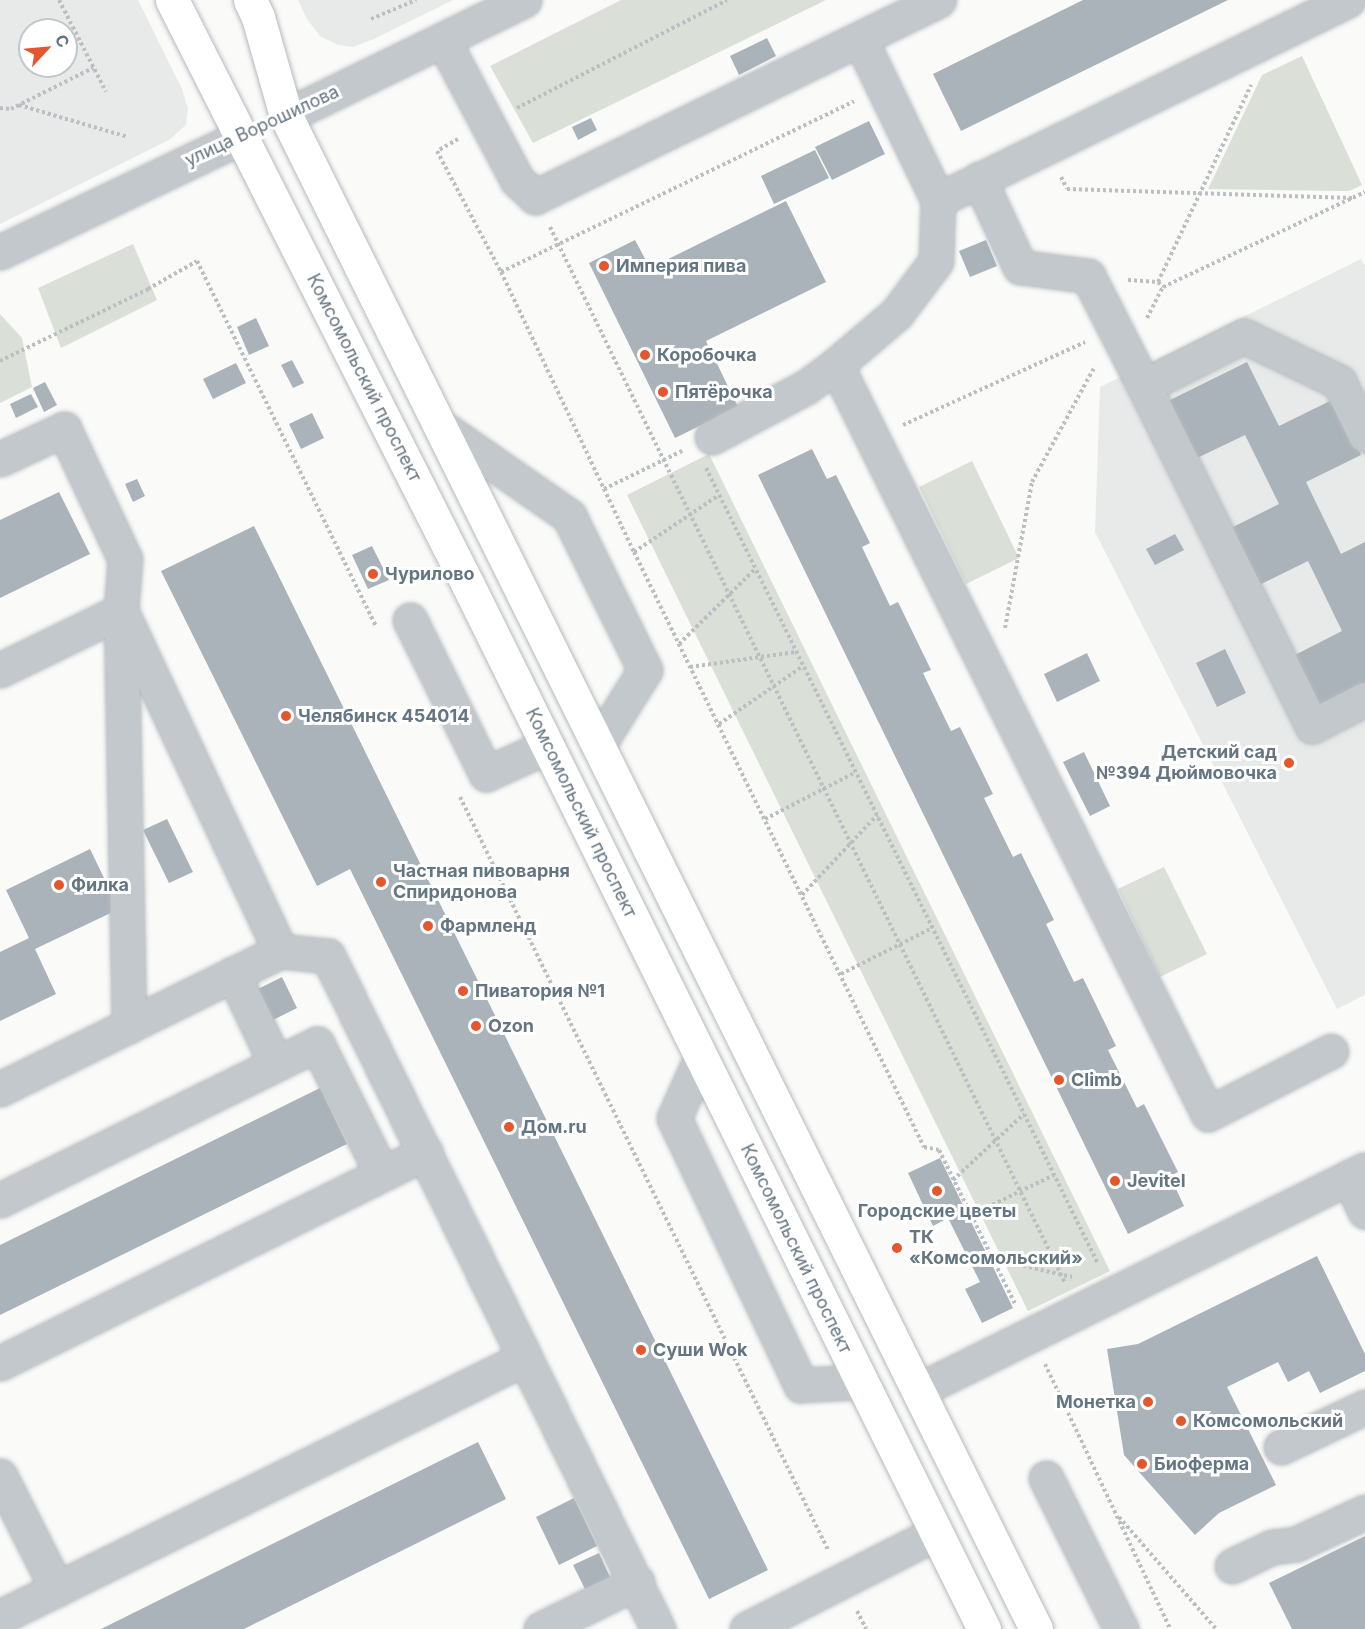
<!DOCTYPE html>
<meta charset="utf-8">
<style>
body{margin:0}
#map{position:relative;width:1365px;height:1629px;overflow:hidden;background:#fafaf8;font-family:Inter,sans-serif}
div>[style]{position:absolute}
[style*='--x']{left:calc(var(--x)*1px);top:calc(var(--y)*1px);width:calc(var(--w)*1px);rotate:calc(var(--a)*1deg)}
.built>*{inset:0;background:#e8e9e9}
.green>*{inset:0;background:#dadfd7}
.building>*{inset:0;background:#aab3b9}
.path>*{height:4px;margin-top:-2px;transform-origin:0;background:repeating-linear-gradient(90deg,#bbbfc2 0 3px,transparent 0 6px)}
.roads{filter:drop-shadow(0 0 2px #b5babe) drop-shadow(0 0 2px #b5babe)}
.minor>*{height:33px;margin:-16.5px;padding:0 16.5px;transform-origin:16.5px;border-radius:16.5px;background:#c3c8cc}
.major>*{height:33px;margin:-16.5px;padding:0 16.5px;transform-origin:16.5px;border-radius:16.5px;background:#fff}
.dots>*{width:16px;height:16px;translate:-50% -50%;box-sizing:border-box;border:3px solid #fff;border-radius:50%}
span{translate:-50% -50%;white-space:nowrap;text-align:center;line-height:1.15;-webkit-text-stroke:6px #fff;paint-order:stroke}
.street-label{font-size:18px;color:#657683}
.poi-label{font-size:18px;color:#657683;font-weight:700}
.left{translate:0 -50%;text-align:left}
.right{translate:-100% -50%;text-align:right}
.north{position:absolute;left:18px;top:18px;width:60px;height:60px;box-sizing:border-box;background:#fff;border:2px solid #c1c8cd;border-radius:50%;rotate:64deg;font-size:16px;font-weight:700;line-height:24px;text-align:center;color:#657683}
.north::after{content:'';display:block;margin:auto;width:21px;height:27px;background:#e4572e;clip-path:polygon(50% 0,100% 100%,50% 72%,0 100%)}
</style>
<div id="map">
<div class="built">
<i style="clip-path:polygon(evenodd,0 0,138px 0,182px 89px,188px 109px,186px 125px,169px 140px,0 224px,0 0,30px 30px,66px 30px,66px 66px,30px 66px,30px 30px)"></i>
<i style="clip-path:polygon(298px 0,453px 0,374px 39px,353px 47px,338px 45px,320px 36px,307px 19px)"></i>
<i style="clip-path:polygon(1361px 259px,1365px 266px,1365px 995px,1337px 1009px,1095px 532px,1100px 387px)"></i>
</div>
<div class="green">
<i style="clip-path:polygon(621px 0,826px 0,533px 143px,490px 66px)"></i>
<i style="clip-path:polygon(1302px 56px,1362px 185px,1349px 191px,1208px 189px,1262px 75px)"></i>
<i style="clip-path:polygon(133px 244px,157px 300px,61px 348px,38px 288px)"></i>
<i style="clip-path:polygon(0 314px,22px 338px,32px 387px,0 403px)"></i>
<i style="clip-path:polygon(709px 454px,1110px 1271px,1028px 1311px,627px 495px)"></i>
<i style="clip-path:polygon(972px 461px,1019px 558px,966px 584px,919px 487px)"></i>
<i style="clip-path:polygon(1164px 867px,1207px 954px,1160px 977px,1118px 889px)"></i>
</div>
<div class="building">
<i style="clip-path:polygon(1083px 0,1228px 0,961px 131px,933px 74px)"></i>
<i style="clip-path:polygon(767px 38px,776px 56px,739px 75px,730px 56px)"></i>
<i style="clip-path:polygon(591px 118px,597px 130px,578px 140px,572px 127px)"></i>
<i style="clip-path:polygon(869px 121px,885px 154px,832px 180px,815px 147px)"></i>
<i style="clip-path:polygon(815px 150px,829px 178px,774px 204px,761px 176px)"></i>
<i style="clip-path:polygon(786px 201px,826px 282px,706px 341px,738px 407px,675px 438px,589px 263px,635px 240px,650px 268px)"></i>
<i style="clip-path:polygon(986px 240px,997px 266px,970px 277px,959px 251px)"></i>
<i style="clip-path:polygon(256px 318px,269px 346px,249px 355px,237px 327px)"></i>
<i style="clip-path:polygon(292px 360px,304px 383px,293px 388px,281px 365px)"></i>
<i style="clip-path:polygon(1247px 362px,1279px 426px,1334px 399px,1361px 455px,1306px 482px,1341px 554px,1365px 542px,1365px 692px,1315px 716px,1287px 659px,1342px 631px,1308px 561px,1253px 588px,1225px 531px,1279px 504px,1245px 435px,1191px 461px,1162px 404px)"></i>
<i style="clip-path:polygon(236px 363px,246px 383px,213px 399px,203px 379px)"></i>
<i style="clip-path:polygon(45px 382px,57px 405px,44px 412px,33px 388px)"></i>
<i style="clip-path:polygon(31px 394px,38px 407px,16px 418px,10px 404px)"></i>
<i style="clip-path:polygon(312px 413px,324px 438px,301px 449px,289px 424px)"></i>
<i style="clip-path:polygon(812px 449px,827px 479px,836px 475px,870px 543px,862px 547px,890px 606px,898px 602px,931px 670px,923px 673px,951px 731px,960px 727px,993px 794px,984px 798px,1013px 857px,1021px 853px,1054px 920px,1046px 924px,1074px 982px,1083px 978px,1116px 1046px,1108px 1050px,1137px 1108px,1144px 1104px,1178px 1172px,1170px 1176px,1184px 1206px,1128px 1234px,758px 475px)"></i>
<i style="clip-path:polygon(137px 479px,145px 496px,133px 502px,125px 484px)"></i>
<i style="clip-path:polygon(59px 492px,90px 554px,0 598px,0 520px)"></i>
<i style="clip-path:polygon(254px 526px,768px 1570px,709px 1599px,350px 869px,317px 886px,161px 571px)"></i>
<i style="clip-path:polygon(1175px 534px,1184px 550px,1155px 565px,1146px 549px)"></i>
<i style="clip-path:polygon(372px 546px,389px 580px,368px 589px,352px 555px)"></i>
<i style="clip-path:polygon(1225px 649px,1246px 693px,1217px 707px,1196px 663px)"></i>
<i style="clip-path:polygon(1087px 653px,1100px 681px,1057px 702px,1044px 674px)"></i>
<i style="clip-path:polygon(1084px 752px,1110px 806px,1090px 816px,1063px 762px)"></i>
<i style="clip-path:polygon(167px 819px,193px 872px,169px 883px,143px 830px)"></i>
<i style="clip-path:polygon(90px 849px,119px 909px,35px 949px,56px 994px,0 1021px,0 952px,29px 938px,6px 890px)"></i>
<i style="clip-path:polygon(282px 977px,297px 1008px,273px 1020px,258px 989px)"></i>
<i style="clip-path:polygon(320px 1088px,347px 1144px,0 1315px,0 1245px)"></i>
<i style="clip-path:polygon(940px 1158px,1013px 1308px,982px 1323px,965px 1289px,980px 1282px,948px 1218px,933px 1226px,908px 1173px)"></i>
<i style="clip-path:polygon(1317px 1256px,1365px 1354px,1365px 1371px,1320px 1393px,1309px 1371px,1288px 1382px,1278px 1362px,1227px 1387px,1276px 1485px,1219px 1513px,1195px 1535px,1124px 1455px,1107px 1349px,1138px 1344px)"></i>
<i style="clip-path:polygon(478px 1442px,506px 1499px,244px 1629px,101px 1629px)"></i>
<i style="clip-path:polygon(574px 1498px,597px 1546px,559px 1565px,536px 1517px)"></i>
<i style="clip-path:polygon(1365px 1536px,1365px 1629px,1292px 1629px,1269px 1583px)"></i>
<i style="clip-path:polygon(599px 1553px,610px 1577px,585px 1589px,573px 1565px)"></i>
</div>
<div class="path">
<i style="--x:59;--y:0;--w:103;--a:62.9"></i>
<i style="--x:371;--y:19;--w:49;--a:-22.9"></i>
<i style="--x:19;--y:105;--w:114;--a:16.4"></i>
<i style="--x:0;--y:108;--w:11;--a:5"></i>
<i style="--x:11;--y:109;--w:92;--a:-26.6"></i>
<i style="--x:517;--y:108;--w:236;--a:-27.2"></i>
<i style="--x:458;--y:139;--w:24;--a:150"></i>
<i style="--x:437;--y:151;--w:137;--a:62.1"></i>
<i style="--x:501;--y:272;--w:310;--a:64.6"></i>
<i style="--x:634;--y:552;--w:662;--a:64.02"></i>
<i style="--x:924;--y:1147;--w:15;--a:11"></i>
<i style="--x:939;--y:1150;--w:174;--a:63.7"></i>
<i style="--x:1061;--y:177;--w:13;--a:63"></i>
<i style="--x:1067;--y:189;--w:286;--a:1.8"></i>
<i style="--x:550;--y:227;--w:1175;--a:64"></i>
<i style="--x:501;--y:272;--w:392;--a:-25.8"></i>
<i style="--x:1128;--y:280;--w:30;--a:4"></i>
<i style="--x:1158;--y:282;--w:7;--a:45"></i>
<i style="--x:1163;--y:287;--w:223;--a:-25.2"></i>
<i style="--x:1158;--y:282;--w:218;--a:-64.7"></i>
<i style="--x:1147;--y:318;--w:35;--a:-63"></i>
<i style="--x:0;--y:361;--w:165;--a:-25.9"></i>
<i style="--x:148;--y:289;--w:56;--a:-29.7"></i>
<i style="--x:197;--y:261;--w:407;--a:63.9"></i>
<i style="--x:903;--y:425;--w:200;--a:-24.5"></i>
<i style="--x:706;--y:468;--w:887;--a:63.78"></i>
<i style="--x:604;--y:489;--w:87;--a:-26"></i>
<i style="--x:634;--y:552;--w:102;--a:-33.8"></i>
<i style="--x:1005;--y:628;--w:148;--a:-79.5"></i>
<i style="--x:1032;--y:482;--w:132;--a:-61.5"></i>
<i style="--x:679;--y:644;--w:107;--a:-44.6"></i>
<i style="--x:690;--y:667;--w:107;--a:-8.1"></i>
<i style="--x:719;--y:724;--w:102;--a:-34.6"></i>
<i style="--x:460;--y:797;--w:838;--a:63.95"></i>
<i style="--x:765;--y:819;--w:102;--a:-27.3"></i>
<i style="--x:802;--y:895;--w:110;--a:-46.8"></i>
<i style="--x:841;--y:974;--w:102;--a:-26.8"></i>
<i style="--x:953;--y:1180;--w:97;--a:-42.9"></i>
<i style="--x:971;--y:1215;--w:92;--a:-25.7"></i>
<i style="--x:994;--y:1259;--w:80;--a:13"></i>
<i style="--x:1045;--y:1364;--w:293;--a:64.7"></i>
<i style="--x:1119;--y:1517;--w:148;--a:49.1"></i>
<i style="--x:857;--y:1611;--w:20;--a:63"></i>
</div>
<div class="roads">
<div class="minor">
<i style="--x:860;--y:39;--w:179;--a:64.2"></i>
<i style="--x:938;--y:200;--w:456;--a:-26"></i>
<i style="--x:443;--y:40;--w:158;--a:62.1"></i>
<i style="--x:517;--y:180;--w:25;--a:43"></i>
<i style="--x:535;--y:197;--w:449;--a:-26"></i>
<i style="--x:286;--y:116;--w:265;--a:-26"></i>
<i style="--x:979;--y:179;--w:97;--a:65"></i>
<i style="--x:1020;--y:267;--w:69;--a:7.5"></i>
<i style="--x:1088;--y:276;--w:123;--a:63"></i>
<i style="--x:1144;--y:386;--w:112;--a:-26.6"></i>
<i style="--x:1244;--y:336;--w:106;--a:25.8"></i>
<i style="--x:1339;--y:382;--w:59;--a:63.9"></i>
<i style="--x:938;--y:200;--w:61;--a:91.9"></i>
<i style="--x:936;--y:261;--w:66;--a:127"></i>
<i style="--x:896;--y:314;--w:79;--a:139.6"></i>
<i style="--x:836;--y:365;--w:836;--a:63.59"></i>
<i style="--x:1208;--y:1114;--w:138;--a:-27.1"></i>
<i style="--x:0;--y:252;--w:267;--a:-25.5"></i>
<i style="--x:1144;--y:386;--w:379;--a:63.7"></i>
<i style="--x:1312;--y:726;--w:59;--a:-27"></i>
<i style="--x:441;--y:427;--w:156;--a:34.8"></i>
<i style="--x:569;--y:516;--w:172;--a:63.7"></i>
<i style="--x:645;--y:670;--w:89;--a:122.1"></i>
<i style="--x:712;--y:437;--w:106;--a:-28"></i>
<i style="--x:806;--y:387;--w:37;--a:-36"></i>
<i style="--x:0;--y:459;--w:71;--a:-25.1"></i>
<i style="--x:64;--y:429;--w:144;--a:64.9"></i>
<i style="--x:125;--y:559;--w:52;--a:94.4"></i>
<i style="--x:121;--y:611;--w:415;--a:88.9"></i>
<i style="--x:410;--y:620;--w:172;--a:63.7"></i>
<i style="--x:486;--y:774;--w:68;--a:-24.3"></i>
<i style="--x:0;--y:670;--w:135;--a:-26"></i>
<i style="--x:121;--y:611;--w:375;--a:64.9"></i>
<i style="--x:280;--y:951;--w:48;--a:5.9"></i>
<i style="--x:328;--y:956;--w:750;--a:63.88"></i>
<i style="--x:701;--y:1058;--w:66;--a:114.2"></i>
<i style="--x:674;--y:1118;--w:296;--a:64.6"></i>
<i style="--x:801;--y:1385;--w:60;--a:-2.9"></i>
<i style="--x:276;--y:1064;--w:46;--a:-26"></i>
<i style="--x:317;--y:1044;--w:145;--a:63.4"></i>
<i style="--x:0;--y:1089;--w:312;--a:-26.2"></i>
<i style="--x:1349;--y:1177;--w:38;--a:65"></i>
<i style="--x:0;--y:1200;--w:308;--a:-26.2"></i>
<i style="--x:276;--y:1064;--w:100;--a:-115.5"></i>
<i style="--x:0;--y:1363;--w:475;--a:-26.3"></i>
<i style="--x:919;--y:1390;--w:497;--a:-26.3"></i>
<i style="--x:1281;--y:1447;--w:93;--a:-25.5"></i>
<i style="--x:0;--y:1476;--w:127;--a:63.2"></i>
<i style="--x:1046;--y:1478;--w:169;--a:63.6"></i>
<i style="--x:1232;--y:1566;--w:44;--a:-25.4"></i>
<i style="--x:1272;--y:1547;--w:24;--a:-7"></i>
<i style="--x:1296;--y:1544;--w:76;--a:-24.9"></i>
<i style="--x:0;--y:1617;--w:585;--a:-26.26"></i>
<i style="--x:541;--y:1629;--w:107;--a:-26.1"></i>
<i style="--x:747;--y:1629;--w:212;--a:-26.9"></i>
</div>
<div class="major">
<i style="--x:172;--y:0;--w:656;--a:63.16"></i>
<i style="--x:468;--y:585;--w:1165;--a:63.7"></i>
<i style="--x:250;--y:0;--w:19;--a:65"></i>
<i style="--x:258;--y:17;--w:103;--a:74.2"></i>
<i style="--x:286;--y:116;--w:1689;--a:63.63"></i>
</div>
</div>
<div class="dots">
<i style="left:604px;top:266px;background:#e4572e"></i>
<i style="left:645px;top:355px;background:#e4572e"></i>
<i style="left:663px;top:392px;background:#e4572e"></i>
<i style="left:373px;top:574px;background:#e4572e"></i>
<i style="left:286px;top:716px;background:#e4572e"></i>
<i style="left:1289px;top:763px;background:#e4572e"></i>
<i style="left:381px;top:882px;background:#e4572e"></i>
<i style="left:59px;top:885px;background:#e4572e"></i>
<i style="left:428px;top:926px;background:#e4572e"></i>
<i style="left:463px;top:991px;background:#e4572e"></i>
<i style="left:476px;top:1026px;background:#e4572e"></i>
<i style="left:1059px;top:1080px;background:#e4572e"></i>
<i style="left:509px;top:1127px;background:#e4572e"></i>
<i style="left:1115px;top:1181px;background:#e4572e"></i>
<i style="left:937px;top:1191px;background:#e4572e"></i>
<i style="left:897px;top:1248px;background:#e4572e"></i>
<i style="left:641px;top:1350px;background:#e4572e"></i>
<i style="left:1148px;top:1402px;background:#e4572e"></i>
<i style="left:1181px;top:1421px;background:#e4572e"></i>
<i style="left:1142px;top:1464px;background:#e4572e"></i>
</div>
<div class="street-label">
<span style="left:262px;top:126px;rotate:-25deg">улица Ворошилова</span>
<span style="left:364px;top:378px;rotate:63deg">Комсомольский проспект</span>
<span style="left:581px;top:813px;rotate:64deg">Комсомольский проспект</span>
<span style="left:796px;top:1249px;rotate:64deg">Комсомольский проспект</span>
</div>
<div class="poi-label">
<span class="left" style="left:616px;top:266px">Империя пива</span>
<span class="left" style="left:657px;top:355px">Коробочка</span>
<span class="left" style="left:675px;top:392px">Пятёрочка</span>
<span class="left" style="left:385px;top:574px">Чурилово</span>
<span class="left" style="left:298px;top:716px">Челябинск 454014</span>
<span class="right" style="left:1277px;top:763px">Детский сад<br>№394 Дюймовочка</span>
<span class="left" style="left:393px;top:882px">Частная пивоварня<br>Спиридонова</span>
<span class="left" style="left:71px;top:885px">Филка</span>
<span class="left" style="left:440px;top:926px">Фармленд</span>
<span class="left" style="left:475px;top:991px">Пиватория №1</span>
<span class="left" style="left:488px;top:1026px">Ozon</span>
<span class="left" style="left:1071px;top:1080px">Climb</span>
<span class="left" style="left:521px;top:1127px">Дом.ru</span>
<span class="left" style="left:1127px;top:1181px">Jevitel</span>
<span style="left:937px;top:1211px">Городские цветы</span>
<span class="left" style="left:909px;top:1248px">ТК<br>«Комсомольский»</span>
<span class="left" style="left:653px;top:1350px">Суши Wok</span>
<span class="right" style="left:1136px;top:1402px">Монетка</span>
<span class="left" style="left:1193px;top:1421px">Комсомольский</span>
<span class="left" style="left:1154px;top:1464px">Биоферма</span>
</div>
<div class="north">С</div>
</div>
